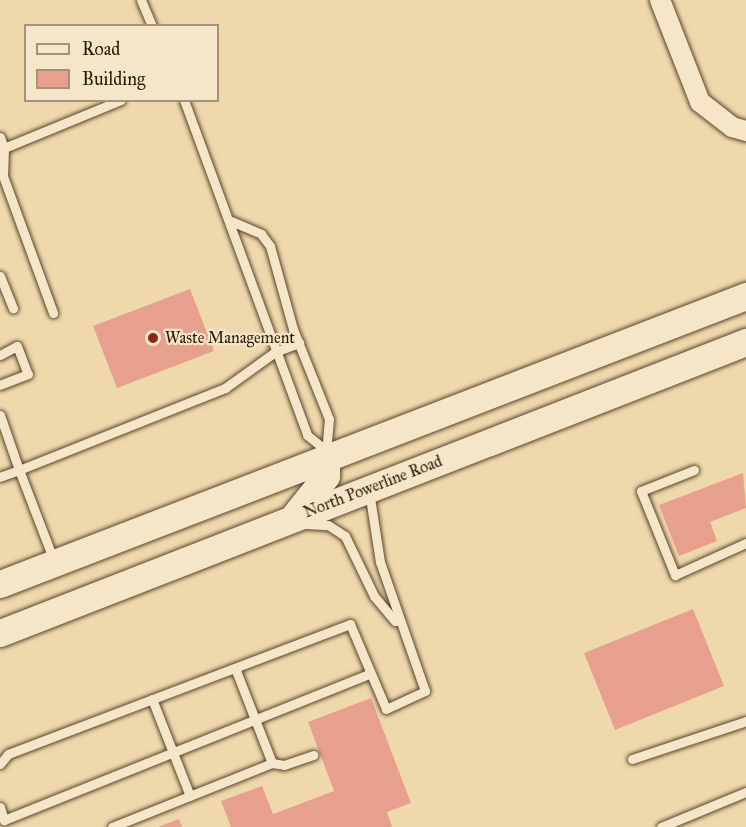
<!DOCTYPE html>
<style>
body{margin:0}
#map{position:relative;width:746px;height:827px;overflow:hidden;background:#efd9ac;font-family:"IM FELL Great Primer",serif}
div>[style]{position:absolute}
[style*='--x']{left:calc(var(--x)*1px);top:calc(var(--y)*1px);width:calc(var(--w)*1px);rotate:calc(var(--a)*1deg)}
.building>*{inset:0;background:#e7a08d}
.roads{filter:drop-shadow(0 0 2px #5b442c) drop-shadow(0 0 2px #5b442c)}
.lane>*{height:9px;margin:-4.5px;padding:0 4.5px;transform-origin:4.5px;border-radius:4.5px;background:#f5e6c9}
.street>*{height:20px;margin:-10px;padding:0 10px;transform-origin:10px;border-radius:10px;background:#f5e6c9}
.secondary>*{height:27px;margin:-13.5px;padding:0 13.5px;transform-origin:13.5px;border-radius:13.5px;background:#f5e6c9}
.dots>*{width:16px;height:16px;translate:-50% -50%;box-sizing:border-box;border:3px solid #f5e6c9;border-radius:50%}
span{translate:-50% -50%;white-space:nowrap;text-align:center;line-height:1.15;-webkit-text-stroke:4.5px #f5e6c9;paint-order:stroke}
.poi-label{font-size:16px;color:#2a1301}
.left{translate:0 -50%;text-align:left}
.street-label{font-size:16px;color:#2a1301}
.legend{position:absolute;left:24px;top:24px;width:195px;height:78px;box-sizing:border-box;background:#f5e6c9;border:2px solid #a49279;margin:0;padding:8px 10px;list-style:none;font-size:18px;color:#2a1301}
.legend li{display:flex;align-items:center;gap:12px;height:30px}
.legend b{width:30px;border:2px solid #a49279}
</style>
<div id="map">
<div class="building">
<i style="clip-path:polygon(190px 289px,214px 351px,117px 388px,93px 326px)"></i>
<i style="clip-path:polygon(743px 473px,746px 508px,710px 522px,717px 541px,679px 556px,659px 505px)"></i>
<i style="clip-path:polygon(693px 609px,724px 686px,615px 730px,584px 653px)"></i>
<i style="clip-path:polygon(371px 698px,411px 803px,387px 812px,392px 827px,231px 827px,221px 801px,262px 786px,273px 814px,334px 791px,308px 722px)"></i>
<i style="clip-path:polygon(179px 819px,182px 827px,158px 827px)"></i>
</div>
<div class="roads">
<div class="lane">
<i style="--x:141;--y:0;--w:28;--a:67"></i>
<i style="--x:184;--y:100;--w:357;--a:69.8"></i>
<i style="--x:307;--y:435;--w:28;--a:39"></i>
<i style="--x:0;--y:137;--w:12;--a:70"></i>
<i style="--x:4;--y:148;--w:126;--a:-22.3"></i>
<i style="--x:4;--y:148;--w:28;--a:92"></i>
<i style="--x:3;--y:176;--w:146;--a:69.9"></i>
<i style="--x:231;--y:221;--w:33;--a:23"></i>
<i style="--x:261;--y:234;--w:15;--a:53"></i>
<i style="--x:270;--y:246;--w:86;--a:74.5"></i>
<i style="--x:293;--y:329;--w:97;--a:68.2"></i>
<i style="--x:329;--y:419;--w:35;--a:95"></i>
<i style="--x:0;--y:276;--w:35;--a:68"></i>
<i style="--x:0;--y:355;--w:19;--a:-28"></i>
<i style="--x:17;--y:346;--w:30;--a:69"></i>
<i style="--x:28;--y:374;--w:30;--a:159"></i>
<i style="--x:0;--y:415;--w:58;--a:70.9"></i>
<i style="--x:19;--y:470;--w:20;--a:160"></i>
<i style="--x:694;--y:470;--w:57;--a:158.4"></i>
<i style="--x:641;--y:491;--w:91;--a:68"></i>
<i style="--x:675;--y:575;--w:78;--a:-24.3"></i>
<i style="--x:306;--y:524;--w:22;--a:3"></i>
<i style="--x:328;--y:525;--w:20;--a:33"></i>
<i style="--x:345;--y:536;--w:67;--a:64.2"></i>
<i style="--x:374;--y:596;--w:33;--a:50"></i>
<i style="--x:54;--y:561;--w:97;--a:-111"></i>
<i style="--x:19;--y:470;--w:222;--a:-21.7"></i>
<i style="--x:225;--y:388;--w:62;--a:-35.8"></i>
<i style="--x:275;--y:352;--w:26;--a:-21"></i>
<i style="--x:152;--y:699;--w:104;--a:68.6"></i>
<i style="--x:632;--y:759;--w:120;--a:-18.4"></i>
<i style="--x:272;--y:763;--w:12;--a:9"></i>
<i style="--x:284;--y:765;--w:31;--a:-19"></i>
<i style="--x:0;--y:764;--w:13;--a:-51"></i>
<i style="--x:8;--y:754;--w:366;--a:-20.8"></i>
<i style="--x:350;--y:624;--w:92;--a:67"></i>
<i style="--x:386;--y:709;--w:43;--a:-24.8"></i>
<i style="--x:425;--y:691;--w:137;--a:-109.2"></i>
<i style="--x:380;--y:562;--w:72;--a:-98.8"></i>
<i style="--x:0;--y:807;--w:14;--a:73"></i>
<i style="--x:4;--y:820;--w:393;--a:-21.8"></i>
<i style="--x:112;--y:827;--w:172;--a:-21.8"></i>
<i style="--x:272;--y:763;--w:102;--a:-111.3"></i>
<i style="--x:661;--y:827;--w:92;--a:-22.4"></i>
</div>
<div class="street">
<i style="--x:660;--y:0;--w:110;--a:68.6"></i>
<i style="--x:700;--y:102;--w:41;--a:38"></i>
<i style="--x:732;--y:127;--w:15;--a:16"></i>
</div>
<div class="secondary">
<i style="--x:295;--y:515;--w:50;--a:-51.5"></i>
<i style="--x:326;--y:476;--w:17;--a:-90"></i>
<i style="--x:0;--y:584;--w:800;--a:-21.11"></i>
<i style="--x:0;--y:633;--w:801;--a:-21.31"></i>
</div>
</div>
<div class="dots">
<i style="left:153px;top:338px;background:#8f2418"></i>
</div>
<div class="poi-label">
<span class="left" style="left:165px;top:338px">Waste Management</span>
</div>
<div class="street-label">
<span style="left:373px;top:487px;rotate:-21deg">North Powerline Road</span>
</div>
<ul class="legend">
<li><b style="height:8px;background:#f5e6c9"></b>Road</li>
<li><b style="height:16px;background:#e7a08d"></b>Building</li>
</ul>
</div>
